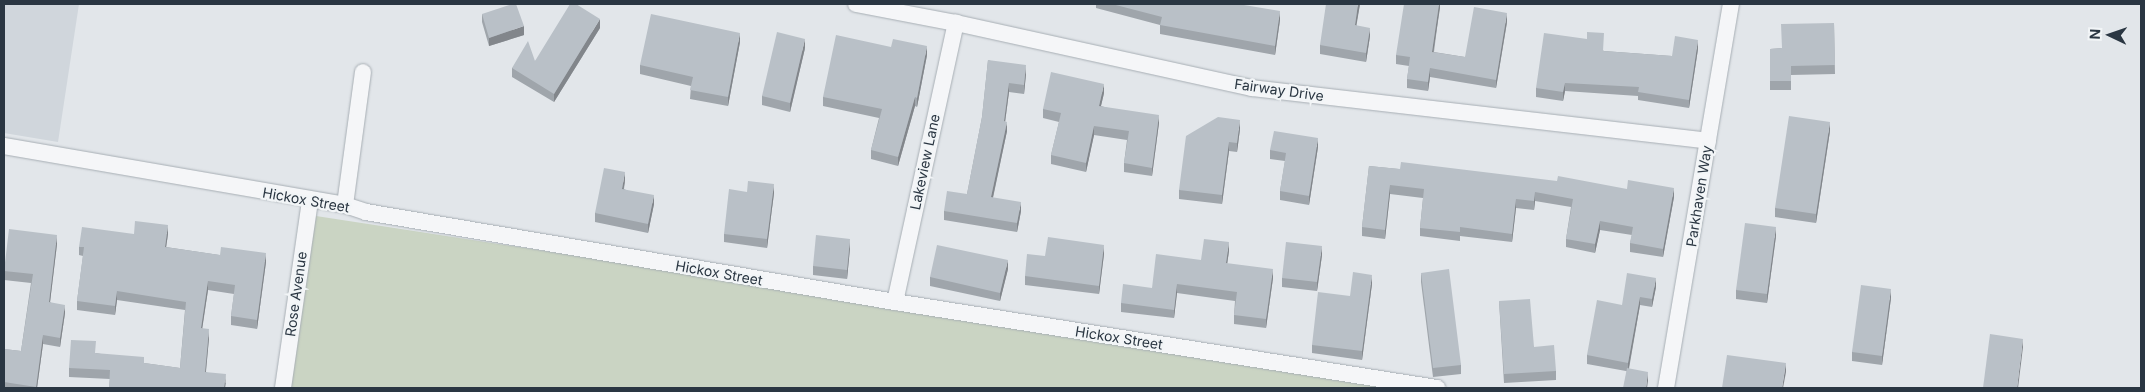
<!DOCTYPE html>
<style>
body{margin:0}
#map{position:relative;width:2145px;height:392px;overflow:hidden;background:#e2e6ea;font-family:Inter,sans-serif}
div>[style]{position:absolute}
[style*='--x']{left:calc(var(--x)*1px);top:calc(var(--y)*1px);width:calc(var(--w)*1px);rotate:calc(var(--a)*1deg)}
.built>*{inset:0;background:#d0d6dc}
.green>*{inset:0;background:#cad4c3}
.roads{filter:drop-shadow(0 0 1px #a7aeb4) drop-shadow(0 0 1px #a7aeb4)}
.minor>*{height:16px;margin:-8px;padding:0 8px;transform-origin:8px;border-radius:8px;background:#f5f6f8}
.wall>*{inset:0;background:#9fa5ab}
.shaded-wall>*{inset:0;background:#82868b}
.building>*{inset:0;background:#b9c0c7}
span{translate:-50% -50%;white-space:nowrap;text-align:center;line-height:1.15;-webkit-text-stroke:4.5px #f2f5f7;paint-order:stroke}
.street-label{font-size:14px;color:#2a3642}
.frame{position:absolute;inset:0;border:5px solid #2a3642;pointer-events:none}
.north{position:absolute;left:2085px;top:10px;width:50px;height:50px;-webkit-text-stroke:4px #f2f5f7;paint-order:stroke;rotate:273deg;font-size:14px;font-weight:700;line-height:20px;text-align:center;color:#2a3642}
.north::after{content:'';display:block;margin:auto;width:18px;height:22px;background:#2a3642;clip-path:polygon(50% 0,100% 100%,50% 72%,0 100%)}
</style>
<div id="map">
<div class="built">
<i style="clip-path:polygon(4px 4px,79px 4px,58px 142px,4px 133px)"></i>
</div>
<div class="green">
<i style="clip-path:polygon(316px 216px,1362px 376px,1437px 388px,289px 388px)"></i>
</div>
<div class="roads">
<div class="minor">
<i style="--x:856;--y:4;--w:102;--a:10.8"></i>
<i style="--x:956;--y:23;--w:303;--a:12.4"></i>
<i style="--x:1252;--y:88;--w:459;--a:6.6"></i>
<i style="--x:4;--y:146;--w:346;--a:9.8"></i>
<i style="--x:345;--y:205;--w:22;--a:18"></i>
<i style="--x:366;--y:212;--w:537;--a:9.66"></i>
<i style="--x:895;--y:302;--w:549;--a:9.02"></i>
<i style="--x:345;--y:205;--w:134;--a:-82.3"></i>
<i style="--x:895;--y:302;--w:286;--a:-77.7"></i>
<i style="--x:283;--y:388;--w:190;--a:-81.8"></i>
<i style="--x:1666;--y:388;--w:389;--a:-80.4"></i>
</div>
</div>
<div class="wall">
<i style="clip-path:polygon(1096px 4px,1238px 4px,1280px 20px,1275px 55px,1160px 34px,1160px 25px,1096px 8px)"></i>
<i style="clip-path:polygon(1360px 4px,1356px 25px,1370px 36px,1366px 62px,1320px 54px,1320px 45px)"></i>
<i style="clip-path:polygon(1440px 4px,1434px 52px,1465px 57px,1507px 22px,1496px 88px,1430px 77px,1428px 91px,1407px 88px,1407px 79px,1409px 66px,1396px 64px,1396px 55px)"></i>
<i style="clip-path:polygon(482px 14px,524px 35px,489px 46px,482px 22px)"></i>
<i style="clip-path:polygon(1834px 23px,1835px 74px,1791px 75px,1791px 90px,1770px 90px,1770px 49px,1782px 48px)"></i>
<i style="clip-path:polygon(600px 28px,554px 102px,512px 77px,512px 68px,535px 61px)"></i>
<i style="clip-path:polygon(1587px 39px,1604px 51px,1672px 56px,1698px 49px,1689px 108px,1638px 100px,1638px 96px,1565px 91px,1563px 101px,1536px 97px,1536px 88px)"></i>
<i style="clip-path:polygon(740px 42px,728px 106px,690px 99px,691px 86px,640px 74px,640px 65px)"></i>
<i style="clip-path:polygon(805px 48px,790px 112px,762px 105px,762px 96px)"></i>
<i style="clip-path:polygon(927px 55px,917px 107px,915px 106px,898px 166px,871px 159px,871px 150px,879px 118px,823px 106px,823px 97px)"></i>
<i style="clip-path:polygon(988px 60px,1026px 74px,1024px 94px,1009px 92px,1005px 122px,1007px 131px,993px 198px,1021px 211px,1017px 232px,944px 220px,944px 211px,967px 194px,982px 117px)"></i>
<i style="clip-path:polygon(1104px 93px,1101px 106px,1159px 123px,1152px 176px,1124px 172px,1124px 163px,1127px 140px,1094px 135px,1086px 172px,1051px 164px,1051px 155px,1059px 122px,1043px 118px,1043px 109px)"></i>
<i style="clip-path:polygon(1240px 129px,1237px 152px,1229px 151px,1222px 204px,1179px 199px,1179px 190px)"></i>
<i style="clip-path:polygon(1830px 131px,1816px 223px,1775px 217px,1775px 208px)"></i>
<i style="clip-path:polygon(1318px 147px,1309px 205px,1280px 200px,1280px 191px,1285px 161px,1270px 159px,1270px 150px)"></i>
<i style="clip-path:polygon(1369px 166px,1674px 197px,1663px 257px,1630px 252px,1630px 243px,1632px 235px,1600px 230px,1595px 253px,1566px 247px,1566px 239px,1571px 207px,1535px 201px,1534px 210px,1516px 208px,1512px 242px,1460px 236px,1460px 241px,1420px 236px,1420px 228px,1423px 198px,1390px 194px,1385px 239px,1362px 236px,1362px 227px)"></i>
<i style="clip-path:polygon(625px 181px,624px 189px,654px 204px,648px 233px,595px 222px,595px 213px)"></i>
<i style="clip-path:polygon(747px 192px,774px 193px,767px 248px,724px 242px,724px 234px)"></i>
<i style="clip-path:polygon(134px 234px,168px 234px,166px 247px,266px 262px,257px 329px,231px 325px,231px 316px,234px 294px,208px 290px,202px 328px,209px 338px,206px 372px,226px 383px,225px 388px,109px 388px,110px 379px,69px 377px,69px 368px,96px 353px,144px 363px,180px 368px,185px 310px,117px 300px,115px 315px,77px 310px,77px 301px,83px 256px,79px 255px,79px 247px)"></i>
<i style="clip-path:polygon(1776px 236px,1767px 303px,1736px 299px,1736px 290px)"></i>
<i style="clip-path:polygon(57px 244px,50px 302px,65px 313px,60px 347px,43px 344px,37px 388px,4px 388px,4px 349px,21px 351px,31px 283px,4px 280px,4px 271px)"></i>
<i style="clip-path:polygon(850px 248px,847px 279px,813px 275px,813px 266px)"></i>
<i style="clip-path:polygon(1229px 251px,1227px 264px,1273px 278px,1266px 328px,1234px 324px,1234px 315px,1235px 301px,1177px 293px,1174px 318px,1121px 312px,1121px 303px,1152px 288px,1201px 260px)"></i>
<i style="clip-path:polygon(1104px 254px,1099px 294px,1025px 285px,1025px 276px,1045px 256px)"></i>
<i style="clip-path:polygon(1322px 255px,1317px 291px,1282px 287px,1282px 278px)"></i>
<i style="clip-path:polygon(1008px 269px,1000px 301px,930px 286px,930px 277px)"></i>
<i style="clip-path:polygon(1421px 273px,1461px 365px,1461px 374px,1433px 377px,1421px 282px)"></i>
<i style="clip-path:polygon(1372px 284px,1362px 360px,1312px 353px,1312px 345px,1350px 296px)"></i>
<i style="clip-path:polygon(1656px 287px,1652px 307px,1640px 305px,1629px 369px,1648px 381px,1626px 371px,1587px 364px,1587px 355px,1622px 305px)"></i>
<i style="clip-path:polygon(1891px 298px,1882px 365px,1852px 361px,1852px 352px)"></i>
<i style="clip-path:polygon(1499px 301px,1534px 347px,1556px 371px,1556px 380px,1504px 383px)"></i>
</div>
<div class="shaded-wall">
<i style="clip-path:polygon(1358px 4px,1360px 4px,1355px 34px,1355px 25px)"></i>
<i style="clip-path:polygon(1439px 4px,1440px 4px,1440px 8px,1432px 60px,1432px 52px)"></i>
<i style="clip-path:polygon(1280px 11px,1280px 20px,1275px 55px,1275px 46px)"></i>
<i style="clip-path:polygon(1507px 13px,1507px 22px,1496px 88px,1496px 80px)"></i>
<i style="clip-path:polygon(600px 19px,600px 28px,554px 102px,554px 94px)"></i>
<i style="clip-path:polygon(524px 26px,524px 35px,489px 46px,489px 38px)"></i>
<i style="clip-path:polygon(1370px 28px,1370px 36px,1366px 62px,1366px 53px)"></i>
<i style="clip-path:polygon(740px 33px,740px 42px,728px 106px,728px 97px)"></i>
<i style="clip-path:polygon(805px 39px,805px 48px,790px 112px,790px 103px)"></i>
<i style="clip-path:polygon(1698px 40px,1698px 49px,1689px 108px,1689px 100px)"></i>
<i style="clip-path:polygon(927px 46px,927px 55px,917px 107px,917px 98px)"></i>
<i style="clip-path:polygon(1026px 65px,1026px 74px,1024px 94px,1024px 85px)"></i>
<i style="clip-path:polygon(1430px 68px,1430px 77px,1428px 91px,1428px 82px)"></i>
<i style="clip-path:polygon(1009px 83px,1009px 92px,1004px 130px,1004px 121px)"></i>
<i style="clip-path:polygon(1565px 83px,1565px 91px,1563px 101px,1563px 92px)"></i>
<i style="clip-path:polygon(1104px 84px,1104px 93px,1099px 114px,1099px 106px)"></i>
<i style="clip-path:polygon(915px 97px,915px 106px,898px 166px,898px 157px)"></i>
<i style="clip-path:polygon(1159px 115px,1159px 123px,1152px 176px,1152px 168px)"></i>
<i style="clip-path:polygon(1240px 120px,1240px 129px,1237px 152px,1237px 143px)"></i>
<i style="clip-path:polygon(1007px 122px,1007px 131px,991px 206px,991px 197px)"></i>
<i style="clip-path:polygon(1830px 122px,1830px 131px,1816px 223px,1816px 214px)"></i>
<i style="clip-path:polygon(1094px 126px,1094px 135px,1086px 172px,1086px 163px)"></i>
<i style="clip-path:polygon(1318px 138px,1318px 147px,1309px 205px,1309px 196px)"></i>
<i style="clip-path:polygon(1229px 142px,1229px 151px,1222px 204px,1222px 195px)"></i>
<i style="clip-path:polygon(625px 172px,625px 181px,622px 197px,622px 189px)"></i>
<i style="clip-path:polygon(774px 184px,774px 193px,767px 248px,767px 239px)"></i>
<i style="clip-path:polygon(1390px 185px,1390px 194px,1385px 239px,1385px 230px)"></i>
<i style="clip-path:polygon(1674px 188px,1674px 197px,1663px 257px,1663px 249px)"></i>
<i style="clip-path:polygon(1535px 192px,1535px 201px,1534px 210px,1534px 201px)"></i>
<i style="clip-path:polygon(654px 195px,654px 204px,648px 233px,648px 224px)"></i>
<i style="clip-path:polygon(1516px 199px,1516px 208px,1512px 242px,1512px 234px)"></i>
<i style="clip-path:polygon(1021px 202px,1021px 211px,1017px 232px,1017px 223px)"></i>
<i style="clip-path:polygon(1600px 221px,1600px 230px,1595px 253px,1595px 244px)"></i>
<i style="clip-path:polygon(168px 225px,168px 234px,165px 255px,165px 247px)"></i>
<i style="clip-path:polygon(1776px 227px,1776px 236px,1767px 303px,1767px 294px)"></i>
<i style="clip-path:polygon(57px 235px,57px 244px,49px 311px,49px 302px)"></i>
<i style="clip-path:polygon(850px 239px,850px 248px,847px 279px,847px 270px)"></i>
<i style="clip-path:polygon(1229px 242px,1229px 251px,1226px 272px,1226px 263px)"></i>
<i style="clip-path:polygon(1104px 245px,1104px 254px,1099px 294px,1099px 286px)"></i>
<i style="clip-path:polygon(1322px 246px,1322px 255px,1317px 291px,1317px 282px)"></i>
<i style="clip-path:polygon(266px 253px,266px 262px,257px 329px,257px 320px)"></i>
<i style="clip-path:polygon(1008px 260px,1008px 269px,1000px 301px,1000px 293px)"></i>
<i style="clip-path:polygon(1273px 269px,1273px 278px,1266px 328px,1266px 319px)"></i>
<i style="clip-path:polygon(1372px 275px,1372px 284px,1362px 360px,1362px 351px)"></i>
<i style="clip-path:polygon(1656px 278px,1656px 287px,1652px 307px,1652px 299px)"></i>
<i style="clip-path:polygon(208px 281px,208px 290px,201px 337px,201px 328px)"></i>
<i style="clip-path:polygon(1177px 284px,1177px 293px,1174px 318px,1174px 310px)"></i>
<i style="clip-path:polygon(1891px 289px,1891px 298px,1882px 365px,1882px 356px)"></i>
<i style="clip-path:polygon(117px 291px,117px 300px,115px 315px,115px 306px)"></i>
<i style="clip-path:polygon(1640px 297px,1640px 305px,1628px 372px,1628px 363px)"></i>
<i style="clip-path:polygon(65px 305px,65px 313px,60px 347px,60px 338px)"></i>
<i style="clip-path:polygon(209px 329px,209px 338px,205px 380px,205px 372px)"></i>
<i style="clip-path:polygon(43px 335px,43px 344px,37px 388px,36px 388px)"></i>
<i style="clip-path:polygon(2023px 339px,2023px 347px,2018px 388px,2017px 388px)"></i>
<i style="clip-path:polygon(1786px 363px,1786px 372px,1783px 388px,1782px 388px)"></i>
<i style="clip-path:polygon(1648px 372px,1648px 381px,1647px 388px,1646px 388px)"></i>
<i style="clip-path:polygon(226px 374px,225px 388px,224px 388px)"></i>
</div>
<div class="building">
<i style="clip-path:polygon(512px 4px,516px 4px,524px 26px,489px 38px,482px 14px)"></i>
<i style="clip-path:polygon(570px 4px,576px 4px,600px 19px,554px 94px,512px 68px,528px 41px,535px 61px)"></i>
<i style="clip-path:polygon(1112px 4px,1238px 4px,1280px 11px,1275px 46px,1160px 25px,1162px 17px)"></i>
<i style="clip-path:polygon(1326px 4px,1358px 4px,1355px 25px,1370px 28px,1366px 53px,1320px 45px)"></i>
<i style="clip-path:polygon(1404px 4px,1439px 4px,1432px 52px,1465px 57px,1474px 7px,1507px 13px,1496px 80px,1430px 68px,1428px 82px,1407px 79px,1410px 57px,1396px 55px)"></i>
<i style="clip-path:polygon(651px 14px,740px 33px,728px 97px,690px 90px,693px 77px,640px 65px)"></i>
<i style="clip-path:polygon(1834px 23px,1835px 65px,1791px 66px,1791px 81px,1770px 81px,1770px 49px,1782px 48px,1781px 24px)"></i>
<i style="clip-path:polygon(777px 32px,805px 39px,790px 103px,762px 96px)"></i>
<i style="clip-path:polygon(1587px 32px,1604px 33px,1603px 51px,1672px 56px,1675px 36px,1698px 40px,1689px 100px,1638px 92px,1639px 87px,1565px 83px,1563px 92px,1536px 88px,1544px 33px,1587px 39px)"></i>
<i style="clip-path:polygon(836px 35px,891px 47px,893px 39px,927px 46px,917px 98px,915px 97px,898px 157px,871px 150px,882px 109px,823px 97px)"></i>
<i style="clip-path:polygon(988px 60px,1026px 65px,1024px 85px,1009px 83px,1004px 121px,1007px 122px,991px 197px,1021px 202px,1017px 223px,944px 211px,947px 191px,967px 194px,982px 117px)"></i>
<i style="clip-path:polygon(1051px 72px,1104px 84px,1099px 106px,1159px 115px,1152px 168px,1124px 163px,1129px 131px,1094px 126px,1086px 163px,1051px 155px,1061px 113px,1043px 109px)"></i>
<i style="clip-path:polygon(1789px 116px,1830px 122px,1816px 214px,1775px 208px)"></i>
<i style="clip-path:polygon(1218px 117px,1240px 120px,1237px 143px,1229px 142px,1222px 195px,1179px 190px,1186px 136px)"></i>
<i style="clip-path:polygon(1274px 131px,1318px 138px,1309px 196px,1280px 191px,1286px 153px,1270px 150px)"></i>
<i style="clip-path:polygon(1401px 162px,1557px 181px,1558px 176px,1627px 189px,1628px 180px,1674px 188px,1663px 249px,1630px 243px,1633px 227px,1600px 221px,1595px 244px,1566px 239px,1573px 199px,1535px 192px,1534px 201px,1516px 199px,1512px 234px,1460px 227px,1460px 232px,1420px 228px,1424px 189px,1390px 185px,1385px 230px,1362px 227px,1369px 166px,1400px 169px)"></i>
<i style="clip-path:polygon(604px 168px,625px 172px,622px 189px,654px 195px,648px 224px,595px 213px)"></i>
<i style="clip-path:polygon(748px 181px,774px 184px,767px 239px,724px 234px,729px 189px,747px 192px)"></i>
<i style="clip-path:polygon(135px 221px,168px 225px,165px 247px,220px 255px,221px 247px,266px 253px,257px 320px,231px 316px,235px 285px,208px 281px,201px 328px,209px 329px,205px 372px,226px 374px,224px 388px,109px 388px,110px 370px,69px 368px,71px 340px,96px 341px,95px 353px,144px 357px,144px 363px,180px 368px,186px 302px,117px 291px,115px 306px,77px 301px,84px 247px,79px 247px,82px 227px,134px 234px)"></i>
<i style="clip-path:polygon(1745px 223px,1776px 227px,1767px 294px,1736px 290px)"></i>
<i style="clip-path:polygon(9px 229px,57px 235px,49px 302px,65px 305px,60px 338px,43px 335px,36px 387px,4px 382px,4px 349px,21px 351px,33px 274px,4px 271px)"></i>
<i style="clip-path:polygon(816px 235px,850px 239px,847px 270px,813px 266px)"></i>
<i style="clip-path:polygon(1048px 237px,1104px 245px,1099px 286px,1025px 276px,1027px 254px,1045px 256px)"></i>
<i style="clip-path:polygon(1204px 239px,1229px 242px,1226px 263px,1273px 269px,1266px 319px,1234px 315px,1237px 292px,1177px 284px,1174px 310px,1121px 303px,1123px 284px,1152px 288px,1156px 254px,1201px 260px)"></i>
<i style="clip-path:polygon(1286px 242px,1322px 246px,1317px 282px,1282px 278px)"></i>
<i style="clip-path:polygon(937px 245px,1008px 260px,1000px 293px,930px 277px)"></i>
<i style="clip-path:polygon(1449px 269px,1461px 365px,1433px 368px,1421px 273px)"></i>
<i style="clip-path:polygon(1353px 272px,1372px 275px,1362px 351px,1312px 345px,1318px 292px,1350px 296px)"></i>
<i style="clip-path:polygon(1627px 273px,1656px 278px,1652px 299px,1640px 297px,1628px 363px,1587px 355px,1597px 300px,1622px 305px)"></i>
<i style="clip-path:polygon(1861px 285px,1891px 289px,1882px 356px,1852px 352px)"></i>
<i style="clip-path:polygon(1530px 299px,1534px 347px,1554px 345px,1556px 371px,1504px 374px,1499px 301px)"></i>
<i style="clip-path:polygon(1990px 334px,2023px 339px,2017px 388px,1983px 388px)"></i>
<i style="clip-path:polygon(1727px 355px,1786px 363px,1782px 388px,1722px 388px)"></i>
<i style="clip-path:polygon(1627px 368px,1648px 372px,1646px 388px,1623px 388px)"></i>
</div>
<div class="street-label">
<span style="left:1279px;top:90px;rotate:8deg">Fairway Drive</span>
<span style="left:925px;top:162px;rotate:-78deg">Lakeview Lane</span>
<span style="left:1699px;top:196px;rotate:-81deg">Parkhaven Way</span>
<span style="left:306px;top:200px;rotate:10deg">Hickox Street</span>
<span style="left:719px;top:273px;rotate:10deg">Hickox Street</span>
<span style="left:296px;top:294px;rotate:-82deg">Rose Avenue</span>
<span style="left:1119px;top:338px;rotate:9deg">Hickox Street</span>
</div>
<div class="frame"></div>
<div class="north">N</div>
</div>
